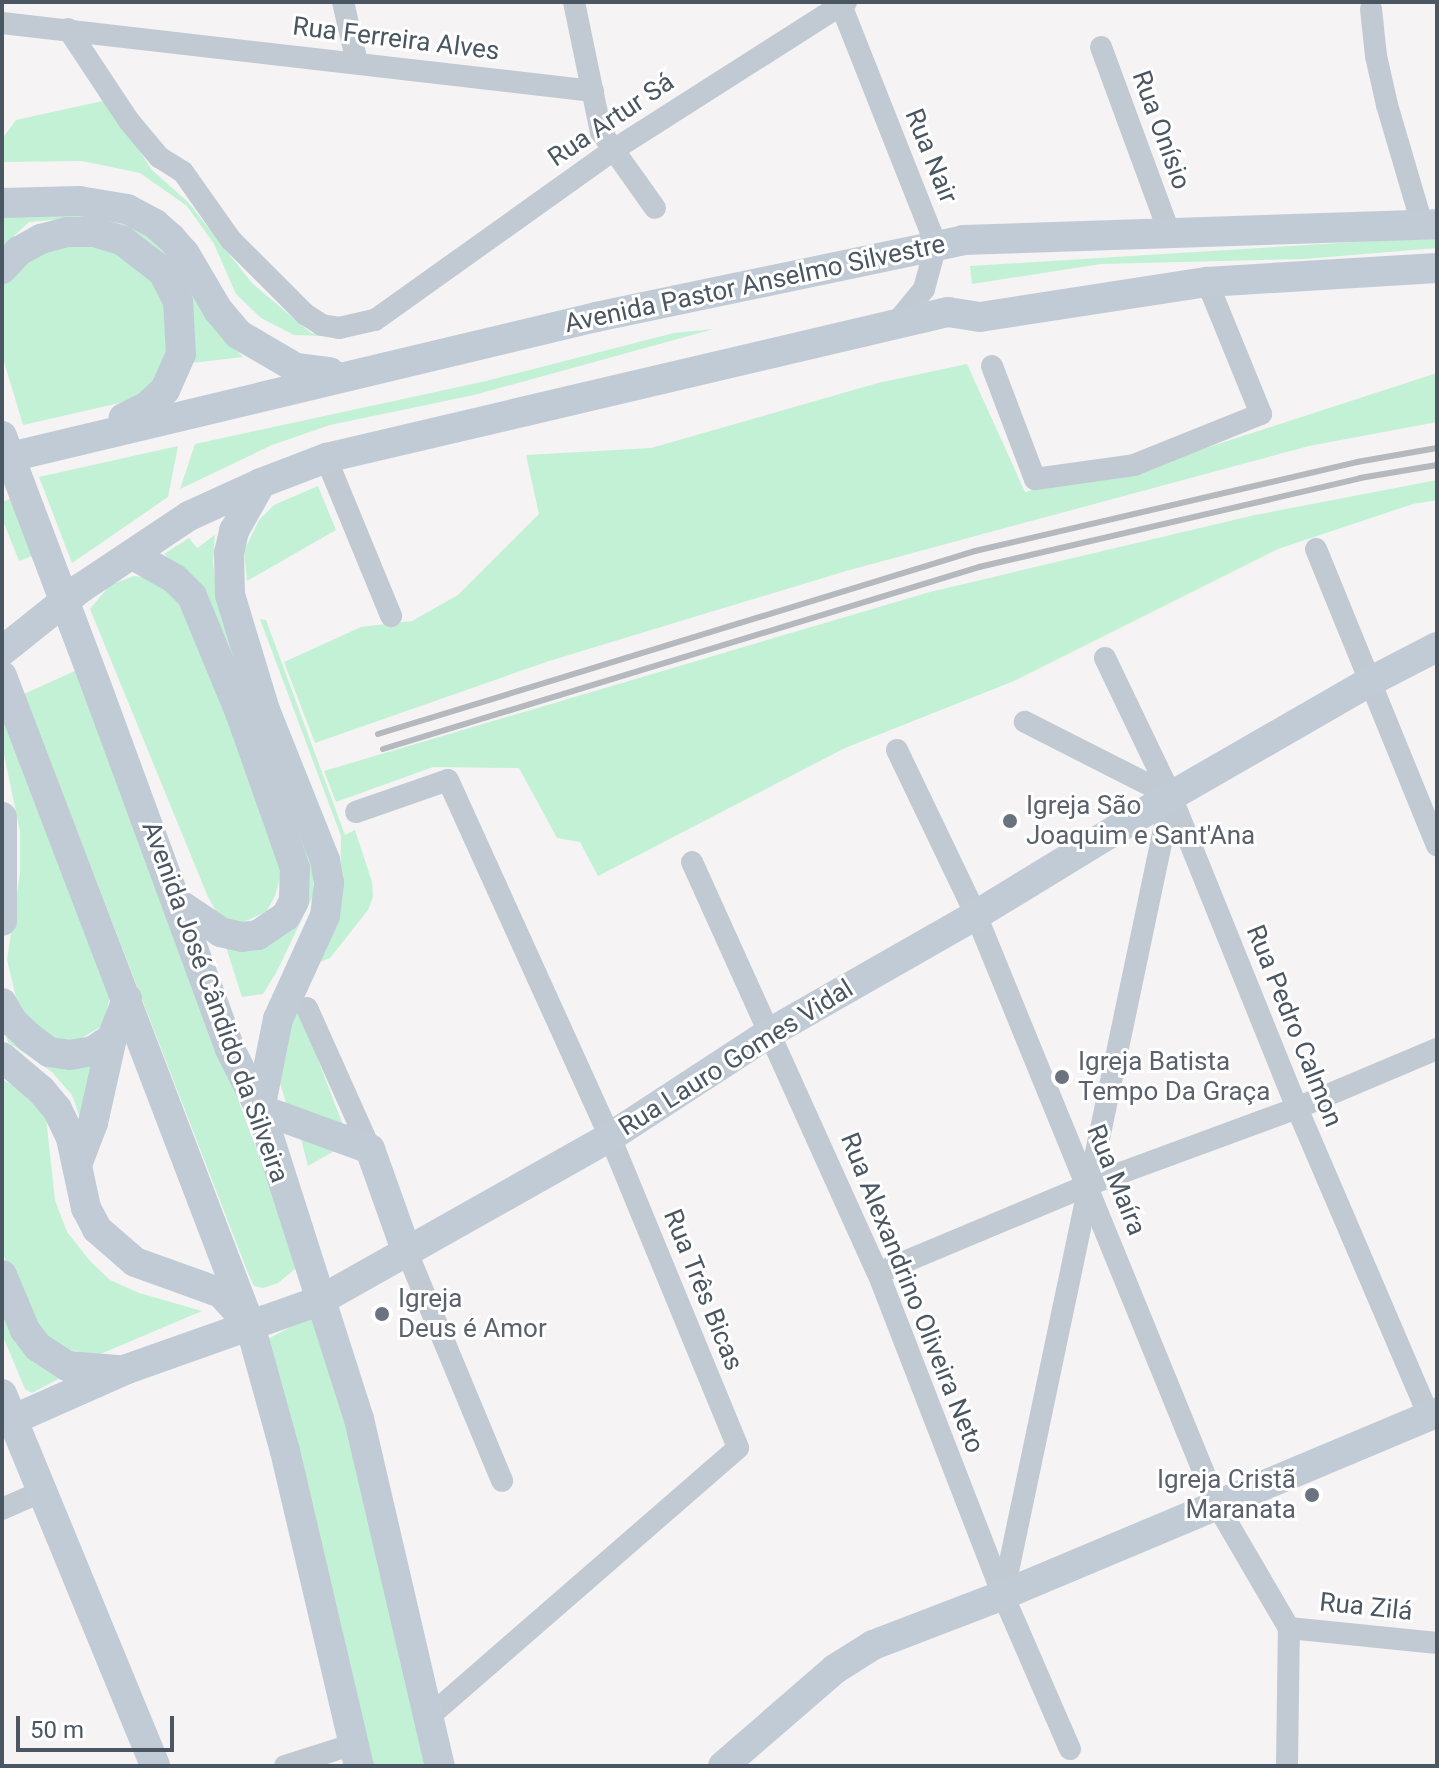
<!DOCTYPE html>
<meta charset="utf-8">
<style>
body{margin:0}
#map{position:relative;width:1439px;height:1768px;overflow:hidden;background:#f5f3f3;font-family:Roboto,sans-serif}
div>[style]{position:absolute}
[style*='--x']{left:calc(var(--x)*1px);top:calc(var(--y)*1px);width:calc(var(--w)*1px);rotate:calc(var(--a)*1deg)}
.green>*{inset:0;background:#c3f1d5}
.street>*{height:22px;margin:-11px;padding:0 11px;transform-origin:11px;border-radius:11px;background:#c1cad2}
.secondary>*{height:30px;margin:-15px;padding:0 15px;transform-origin:15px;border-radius:15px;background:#c1cbd6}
.rail>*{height:6px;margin:-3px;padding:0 3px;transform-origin:3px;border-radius:3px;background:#b5b8bd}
.secondary-bridge>*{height:30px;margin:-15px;padding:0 15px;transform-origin:15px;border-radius:15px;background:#c1cbd6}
.dots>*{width:22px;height:22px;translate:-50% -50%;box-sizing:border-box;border:4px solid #fff;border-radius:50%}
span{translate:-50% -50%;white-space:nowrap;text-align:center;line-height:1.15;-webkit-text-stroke:6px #fff;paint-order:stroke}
.street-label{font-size:26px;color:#4a5661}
.worship-label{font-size:26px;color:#5b616d}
.left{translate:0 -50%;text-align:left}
.right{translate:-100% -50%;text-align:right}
.frame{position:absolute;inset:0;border:4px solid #4a5661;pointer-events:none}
.scale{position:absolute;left:16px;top:1716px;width:158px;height:36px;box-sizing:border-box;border:4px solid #4a5661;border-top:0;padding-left:10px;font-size:24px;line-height:28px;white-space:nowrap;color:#4a5661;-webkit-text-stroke:6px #fff;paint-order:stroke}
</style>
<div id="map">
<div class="green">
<i style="clip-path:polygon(107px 100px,152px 170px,188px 202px,252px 283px,311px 333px,324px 336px,294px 335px,261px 318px,236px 294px,214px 244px,187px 206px,140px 173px,82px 161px,2px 162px,2px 139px,16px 120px)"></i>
<i style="clip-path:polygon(2px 210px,119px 216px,169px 244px,208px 321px,243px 357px,183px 364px,181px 282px,63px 219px,29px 222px,2px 247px)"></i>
<i style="clip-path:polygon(1437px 237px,1437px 248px,1304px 259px,1101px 264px,972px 284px,970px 266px)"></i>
<i style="clip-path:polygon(67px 242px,112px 247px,154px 282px,166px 310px,168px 366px,137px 399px,23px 425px,2px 355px,2px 284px,12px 270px)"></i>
<i style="clip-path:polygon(714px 329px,474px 395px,330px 425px,272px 445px,180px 489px,195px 444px,486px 381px,674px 333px)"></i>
<i style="clip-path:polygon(967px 364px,1025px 492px,1206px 448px,1437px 373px,1437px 422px,1309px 446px,846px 571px,549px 661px,315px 743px,284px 662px,361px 627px,412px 621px,458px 595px,539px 514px,526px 455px,651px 448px,878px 383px)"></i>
<i style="clip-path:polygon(178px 446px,168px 497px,72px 563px,39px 477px)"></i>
<i style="clip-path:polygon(1437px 480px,1437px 500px,1413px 504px,1278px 549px,1014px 681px,845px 748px,598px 876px,580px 842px,557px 838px,519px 768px,433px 767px,336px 802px,324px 771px,930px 592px,1255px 515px)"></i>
<i style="clip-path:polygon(318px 486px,336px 530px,247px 581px,244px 551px,259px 520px,274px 505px)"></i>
<i style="clip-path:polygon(17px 496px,40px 553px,19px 561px,2px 518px,2px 502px)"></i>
<i style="clip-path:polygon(215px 535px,213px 563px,218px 599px,313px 871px,313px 896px,277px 971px,263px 994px,242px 997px,224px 941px,305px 897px,197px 582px,164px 554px,189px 538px,197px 548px)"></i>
<i style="clip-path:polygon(134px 576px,159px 579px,188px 606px,283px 867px,275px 896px,266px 912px,239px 924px,218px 914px,208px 897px,90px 609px,110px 585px)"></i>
<i style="clip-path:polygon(260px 619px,266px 620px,345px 835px,355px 830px,372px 882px,373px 897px,368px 910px,330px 958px,315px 964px,340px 908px,341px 836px)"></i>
<i style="clip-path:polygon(77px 670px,300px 1265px,278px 1283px,263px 1288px,254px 1286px,248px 1273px,24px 694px)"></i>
<i style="clip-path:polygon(2px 706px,112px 990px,102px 1026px,70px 1045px,48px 1038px,30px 1023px,16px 997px,7px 960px,20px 873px,20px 831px,2px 745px)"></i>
<i style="clip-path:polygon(296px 1003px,345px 1130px,287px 1106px,280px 1083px)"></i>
<i style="clip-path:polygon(2px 1025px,96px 1057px,82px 1123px,72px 1095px,52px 1072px,8px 1042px)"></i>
<i style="clip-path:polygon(2px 1079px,28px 1095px,46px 1118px,55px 1200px,67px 1232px,90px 1261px,110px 1280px,139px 1293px,202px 1311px,98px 1355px,57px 1348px,29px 1319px,2px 1251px)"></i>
<i style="clip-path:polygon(298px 1127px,345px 1145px,308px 1166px)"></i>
<i style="clip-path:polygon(2px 1305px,60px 1375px,58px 1379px,32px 1393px,25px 1389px,2px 1334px)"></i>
<i style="clip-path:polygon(315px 1314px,343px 1408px,429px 1766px,371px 1766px,342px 1628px,297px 1447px,262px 1342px)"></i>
</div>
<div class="street">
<i style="--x:343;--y:2;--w:62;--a:76.9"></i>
<i style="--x:574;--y:2;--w:133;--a:78.3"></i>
<i style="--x:601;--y:132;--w:93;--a:54.6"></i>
<i style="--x:841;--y:5;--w:258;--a:68.4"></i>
<i style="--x:936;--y:245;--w:46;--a:105.3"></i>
<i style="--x:924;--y:289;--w:43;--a:129.3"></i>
<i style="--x:1371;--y:9;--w:47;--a:83.9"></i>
<i style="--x:1376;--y:56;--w:50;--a:77.3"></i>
<i style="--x:1387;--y:105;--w:127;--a:73.6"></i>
<i style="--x:2;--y:23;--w:595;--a:6.56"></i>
<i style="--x:68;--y:29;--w:110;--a:56.5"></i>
<i style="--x:129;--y:121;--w:47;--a:50.2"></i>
<i style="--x:159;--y:157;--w:28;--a:32"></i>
<i style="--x:183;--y:172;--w:83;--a:54.8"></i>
<i style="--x:231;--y:240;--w:105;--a:45"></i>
<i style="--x:305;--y:314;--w:20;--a:33"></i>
<i style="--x:322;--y:325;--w:17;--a:10"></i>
<i style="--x:339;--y:328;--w:37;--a:-13"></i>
<i style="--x:375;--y:320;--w:295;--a:-35.5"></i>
<i style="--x:615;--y:149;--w:274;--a:-32.5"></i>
<i style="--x:1101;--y:47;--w:197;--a:69.8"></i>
<i style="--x:992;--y:366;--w:121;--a:69.2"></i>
<i style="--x:1035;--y:479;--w:100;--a:-8"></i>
<i style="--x:1134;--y:465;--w:137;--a:-21.9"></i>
<i style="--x:1261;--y:414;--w:143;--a:-112.2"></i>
<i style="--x:326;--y:458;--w:171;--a:67.6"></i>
<i style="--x:1316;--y:549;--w:320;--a:67.8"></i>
<i style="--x:1105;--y:658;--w:153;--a:64.4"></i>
<i style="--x:1171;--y:796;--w:336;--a:68"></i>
<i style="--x:1297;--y:1108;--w:335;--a:66.8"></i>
<i style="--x:897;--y:750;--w:183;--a:64.4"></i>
<i style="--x:976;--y:915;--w:637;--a:67.78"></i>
<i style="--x:1217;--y:1505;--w:143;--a:59.7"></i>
<i style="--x:356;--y:812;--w:97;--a:-19.2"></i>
<i style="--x:448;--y:780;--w:392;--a:65.6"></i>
<i style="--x:610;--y:1137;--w:336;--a:67.6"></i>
<i style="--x:738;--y:1448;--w:410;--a:139"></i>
<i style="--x:692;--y:862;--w:451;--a:65.7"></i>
<i style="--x:878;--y:1273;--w:345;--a:68.8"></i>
<i style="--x:1003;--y:1595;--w:168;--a:66.5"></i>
<i style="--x:307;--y:1008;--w:154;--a:65.9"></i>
<i style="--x:406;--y:1250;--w:250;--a:67.4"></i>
<i style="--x:878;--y:1273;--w:228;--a:-22.7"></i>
<i style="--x:1088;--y:1185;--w:223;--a:-20.2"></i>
<i style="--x:1297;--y:1108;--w:152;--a:-22.9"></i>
<i style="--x:2;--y:1509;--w:43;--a:-23.6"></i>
<i style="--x:1003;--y:1595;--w:816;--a:-78.13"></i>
<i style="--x:1171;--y:796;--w:164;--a:-153.1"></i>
<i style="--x:1289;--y:1628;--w:149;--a:5.8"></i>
<i style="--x:285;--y:1766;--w:72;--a:-17.7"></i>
<i style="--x:1287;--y:1766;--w:138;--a:-89.2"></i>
</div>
<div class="secondary">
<i style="--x:2;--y:203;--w:77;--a:-1.5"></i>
<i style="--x:79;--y:201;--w:49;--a:9.5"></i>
<i style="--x:127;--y:209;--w:32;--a:28"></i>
<i style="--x:155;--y:224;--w:21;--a:41"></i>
<i style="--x:171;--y:238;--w:21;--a:49"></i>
<i style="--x:185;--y:254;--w:65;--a:59.5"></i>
<i style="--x:218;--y:310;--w:31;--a:50"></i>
<i style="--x:238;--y:334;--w:67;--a:30.4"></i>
<i style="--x:296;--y:368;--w:34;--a:7"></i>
<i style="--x:2;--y:269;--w:25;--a:-47"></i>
<i style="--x:19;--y:251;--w:25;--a:-29"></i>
<i style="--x:41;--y:239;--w:27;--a:-15"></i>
<i style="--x:67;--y:232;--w:27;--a:0"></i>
<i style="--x:94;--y:232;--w:30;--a:17"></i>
<i style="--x:123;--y:241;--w:51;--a:37.8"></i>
<i style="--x:163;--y:272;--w:33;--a:63"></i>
<i style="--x:178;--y:301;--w:53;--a:86.8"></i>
<i style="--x:181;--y:354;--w:39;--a:114"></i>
<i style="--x:165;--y:390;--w:25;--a:138"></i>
<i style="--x:146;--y:407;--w:25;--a:154"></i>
<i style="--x:2;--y:459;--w:611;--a:-13.44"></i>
<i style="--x:596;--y:317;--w:375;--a:-11.8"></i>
<i style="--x:963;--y:240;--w:474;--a:-1.9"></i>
<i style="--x:133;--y:555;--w:48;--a:29.7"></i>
<i style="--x:175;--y:579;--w:24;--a:45"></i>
<i style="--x:192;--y:596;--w:129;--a:67.6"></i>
<i style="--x:241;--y:715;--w:162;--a:70.6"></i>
<i style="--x:295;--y:868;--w:33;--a:92"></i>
<i style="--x:294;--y:901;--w:17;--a:118"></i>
<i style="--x:286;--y:916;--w:34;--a:146"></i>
<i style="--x:258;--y:935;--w:16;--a:173"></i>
<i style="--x:242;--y:937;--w:22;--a:-167"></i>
<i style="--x:221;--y:932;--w:50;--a:-146.3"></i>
<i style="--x:2;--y:651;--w:101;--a:-38.6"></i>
<i style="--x:81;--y:588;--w:130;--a:-33.7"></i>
<i style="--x:189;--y:516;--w:79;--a:-24.6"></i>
<i style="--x:261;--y:483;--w:70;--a:-21"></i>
<i style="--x:326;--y:458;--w:639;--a:-13.21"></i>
<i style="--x:948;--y:312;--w:32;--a:9"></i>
<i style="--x:980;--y:317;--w:230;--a:-8.8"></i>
<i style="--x:1207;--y:282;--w:230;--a:-3.5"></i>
<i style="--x:2;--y:676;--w:695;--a:69.09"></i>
<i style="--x:250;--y:1325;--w:131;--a:74.5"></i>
<i style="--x:285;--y:1451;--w:324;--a:76.8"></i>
<i style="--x:95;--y:682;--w:391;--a:69.8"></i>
<i style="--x:230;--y:1049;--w:67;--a:63.4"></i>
<i style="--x:260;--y:1109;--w:325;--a:72.3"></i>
<i style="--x:359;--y:1419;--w:356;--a:76.9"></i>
<i style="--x:2;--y:817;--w:104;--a:90"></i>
<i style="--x:2;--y:1003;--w:22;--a:60"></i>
<i style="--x:13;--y:1022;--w:22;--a:43"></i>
<i style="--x:29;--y:1037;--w:25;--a:37"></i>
<i style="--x:49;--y:1052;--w:21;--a:8"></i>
<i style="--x:70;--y:1055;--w:23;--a:-10"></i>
<i style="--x:93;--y:1051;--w:23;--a:-34"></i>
<i style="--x:112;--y:1038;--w:42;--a:-69"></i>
<i style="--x:2;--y:1057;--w:51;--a:40.2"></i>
<i style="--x:41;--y:1090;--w:25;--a:50"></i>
<i style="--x:57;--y:1109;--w:32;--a:64"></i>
<i style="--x:71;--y:1138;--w:72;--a:77.9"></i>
<i style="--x:86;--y:1208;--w:24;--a:62"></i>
<i style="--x:97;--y:1229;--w:50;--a:41"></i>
<i style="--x:135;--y:1262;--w:91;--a:19.8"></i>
<i style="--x:221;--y:1293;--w:30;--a:48"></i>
<i style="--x:260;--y:1109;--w:92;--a:-78.7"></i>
<i style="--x:278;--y:1019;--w:113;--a:-65.5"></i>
<i style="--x:325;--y:916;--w:33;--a:-83"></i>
<i style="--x:329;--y:883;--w:23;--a:-100"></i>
<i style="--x:325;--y:860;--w:162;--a:-111.8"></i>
<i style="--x:265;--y:710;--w:120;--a:-106.9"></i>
<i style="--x:230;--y:595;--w:42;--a:-91.4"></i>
<i style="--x:229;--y:553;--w:23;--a:-77"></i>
<i style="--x:234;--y:531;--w:55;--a:-60.6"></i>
<i style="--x:260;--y:1109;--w:117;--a:20"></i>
<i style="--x:370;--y:1149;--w:107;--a:70.4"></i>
<i style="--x:78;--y:1162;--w:42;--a:-69"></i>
<i style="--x:93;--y:1123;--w:87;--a:-77.4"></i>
<i style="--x:2;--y:1275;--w:60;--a:67.3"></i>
<i style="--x:25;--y:1330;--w:21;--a:53"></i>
<i style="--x:38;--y:1347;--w:35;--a:33"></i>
<i style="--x:67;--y:1366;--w:50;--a:4.6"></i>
<i style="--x:2;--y:1394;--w:402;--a:67.6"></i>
<i style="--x:12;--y:1420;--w:126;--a:-23.9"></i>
<i style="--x:127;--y:1369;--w:204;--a:-19.5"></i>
<i style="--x:319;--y:1301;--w:334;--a:-29.4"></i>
<i style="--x:610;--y:1137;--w:192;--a:-33.1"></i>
<i style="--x:771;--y:1032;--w:236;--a:-29.7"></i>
<i style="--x:976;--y:915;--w:228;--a:-31.4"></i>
<i style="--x:1171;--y:796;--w:231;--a:-29.9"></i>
<i style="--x:1371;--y:681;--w:74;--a:-27.3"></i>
<i style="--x:723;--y:1766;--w:148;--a:-40.9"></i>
<i style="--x:835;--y:1669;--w:45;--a:-32.3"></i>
<i style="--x:873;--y:1645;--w:139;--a:-21"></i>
<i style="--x:1003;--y:1595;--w:471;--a:-22.8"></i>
</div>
<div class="rail">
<i style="--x:378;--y:734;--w:624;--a:-17.04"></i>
<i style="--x:975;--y:551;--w:392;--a:-13.1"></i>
<i style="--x:1357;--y:462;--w:81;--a:-9.9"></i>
<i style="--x:383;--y:749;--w:623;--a:-16.98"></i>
<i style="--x:979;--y:567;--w:391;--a:-13.1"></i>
<i style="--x:1360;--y:478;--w:78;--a:-9.6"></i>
</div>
<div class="secondary-bridge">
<i style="--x:2;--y:436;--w:263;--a:69.3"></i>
</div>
<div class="dots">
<i style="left:1010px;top:821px;background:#6b7280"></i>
<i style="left:1062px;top:1077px;background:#6b7280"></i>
<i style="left:382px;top:1314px;background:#6b7280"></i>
<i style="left:1312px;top:1495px;background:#6b7280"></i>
</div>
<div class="street-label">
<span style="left:396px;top:39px;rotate:7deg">Rua Ferreira Alves</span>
<span style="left:611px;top:120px;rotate:-34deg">Rua Artur Sá</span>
<span style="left:1161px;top:130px;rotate:70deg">Rua Onísio</span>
<span style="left:931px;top:156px;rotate:68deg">Rua Nair</span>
<span style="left:755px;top:284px;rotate:-12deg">Avenida Pastor Anselmo Silvestre</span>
<span style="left:215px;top:1002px;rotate:70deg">Avenida José Cândido da Silveira</span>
<span style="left:1294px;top:1026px;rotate:68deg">Rua Pedro Calmon</span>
<span style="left:736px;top:1058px;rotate:-32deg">Rua Lauro Gomes Vidal</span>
<span style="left:1116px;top:1180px;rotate:68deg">Rua Maíra</span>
<span style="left:703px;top:1290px;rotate:68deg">Rua Três Bicas</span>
<span style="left:912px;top:1293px;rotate:68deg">Rua Alexandrino Oliveira Neto</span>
<span style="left:1366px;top:1607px;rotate:6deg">Rua Zilá</span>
</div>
<div class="worship-label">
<span class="left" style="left:1026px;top:821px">Igreja São<br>Joaquim e Sant'Ana</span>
<span class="left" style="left:1078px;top:1077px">Igreja Batista<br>Tempo Da Graça</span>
<span class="left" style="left:398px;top:1314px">Igreja<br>Deus é Amor</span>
<span class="right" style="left:1296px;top:1495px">Igreja Cristã<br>Maranata</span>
</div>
<div class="frame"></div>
<div class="scale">50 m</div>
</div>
